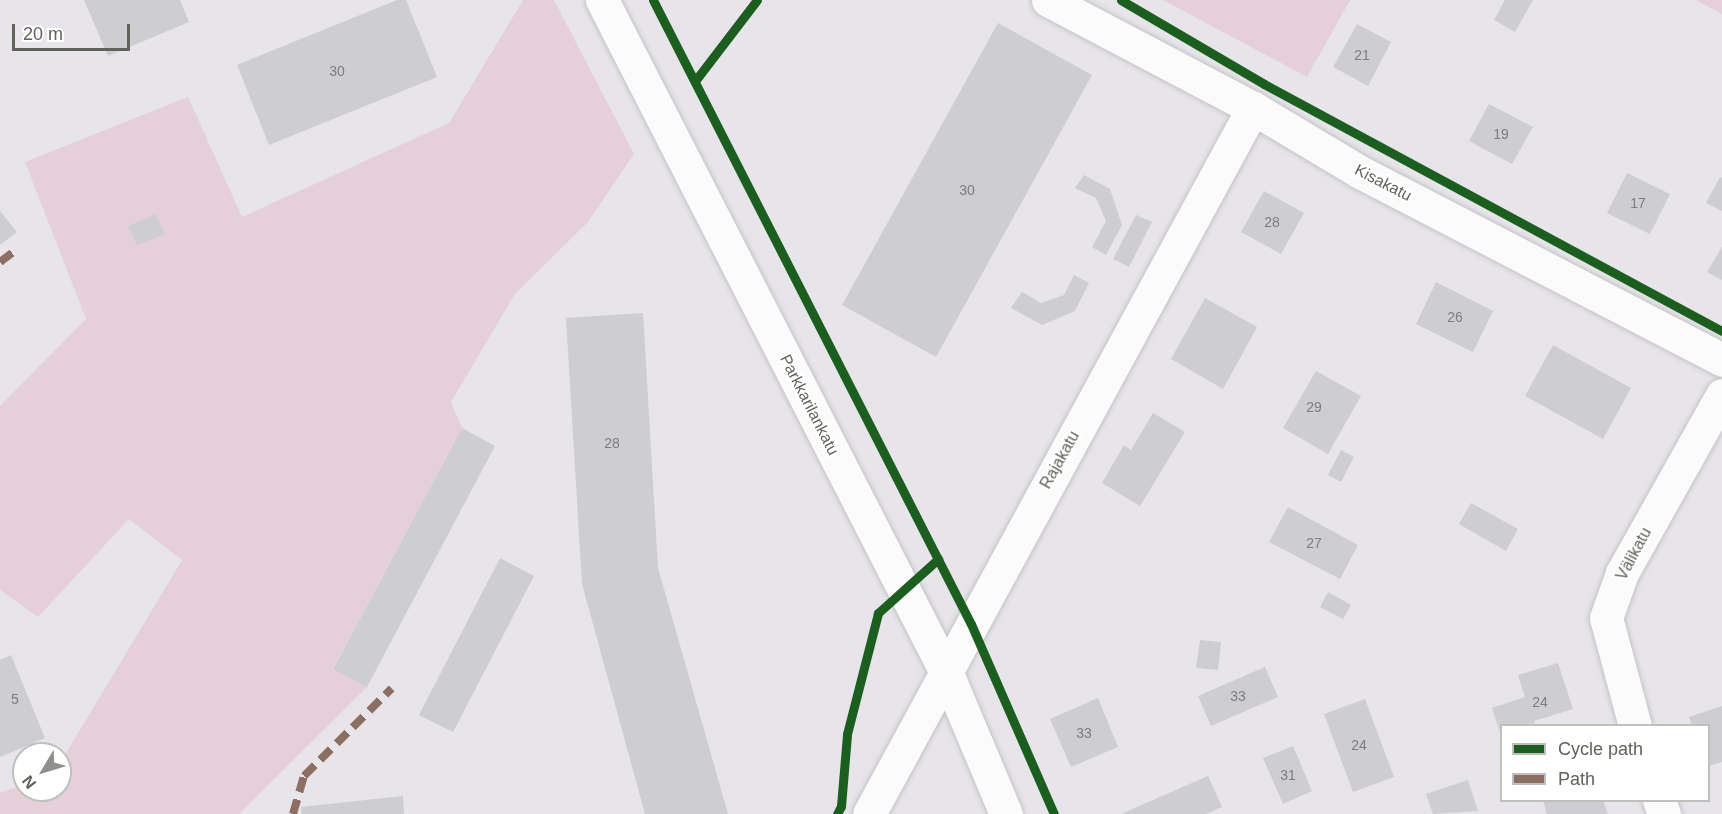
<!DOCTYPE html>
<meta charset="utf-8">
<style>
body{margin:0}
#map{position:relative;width:1722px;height:814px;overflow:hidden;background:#e7e4ea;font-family:Helvetica,sans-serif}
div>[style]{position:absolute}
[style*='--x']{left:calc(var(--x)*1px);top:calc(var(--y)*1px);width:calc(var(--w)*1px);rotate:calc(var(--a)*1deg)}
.green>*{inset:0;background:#e5d0da}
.building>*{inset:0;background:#cecdd1}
.roads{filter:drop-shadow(0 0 2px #c3c3c3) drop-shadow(0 0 2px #c3c3c3)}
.minor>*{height:33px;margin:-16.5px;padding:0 16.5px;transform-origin:16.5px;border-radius:16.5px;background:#fbfbfc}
.tertiary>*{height:33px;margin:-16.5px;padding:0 16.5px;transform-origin:16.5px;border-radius:16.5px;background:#fbfbfc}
.quiet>*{height:8px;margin-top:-4px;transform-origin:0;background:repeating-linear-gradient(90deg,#8d6e63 0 15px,transparent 0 23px)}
.cycleway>*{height:9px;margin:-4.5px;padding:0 4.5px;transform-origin:4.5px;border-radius:4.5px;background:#1b5e20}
span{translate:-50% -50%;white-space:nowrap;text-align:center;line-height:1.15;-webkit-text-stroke:5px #fff;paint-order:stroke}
.number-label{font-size:14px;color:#7d7e7a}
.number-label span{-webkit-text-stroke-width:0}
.street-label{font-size:16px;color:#60625b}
.legend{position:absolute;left:1500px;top:724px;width:210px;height:78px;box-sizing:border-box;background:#fff;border:2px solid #bfc0bd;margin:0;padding:8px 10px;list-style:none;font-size:18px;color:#60625b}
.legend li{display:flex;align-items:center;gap:12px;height:30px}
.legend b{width:30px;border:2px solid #bfc0bd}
.north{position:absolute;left:12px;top:742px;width:60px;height:60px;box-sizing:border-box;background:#fff;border:2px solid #bfc0bd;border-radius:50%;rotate:232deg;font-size:16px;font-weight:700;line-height:24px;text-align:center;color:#60625b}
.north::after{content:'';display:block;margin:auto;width:21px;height:27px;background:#8f908d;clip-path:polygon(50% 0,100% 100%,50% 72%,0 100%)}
.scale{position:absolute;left:12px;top:24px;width:118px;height:27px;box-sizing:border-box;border:3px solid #60625b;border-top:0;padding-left:8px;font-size:18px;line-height:21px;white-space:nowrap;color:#60625b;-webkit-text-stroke:4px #fff;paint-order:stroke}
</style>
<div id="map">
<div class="green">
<i style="clip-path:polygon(523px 0,554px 0,634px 154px,588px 222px,515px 294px,451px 402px,462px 428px,333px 668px,367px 687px,239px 814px,0 814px,0 793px,24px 784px,24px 790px,60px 790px,60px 763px,182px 560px,129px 519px,38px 617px,0 590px,0 406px,86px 319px,25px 162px,188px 97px,242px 217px,449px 123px)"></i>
<i style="clip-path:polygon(1163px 0,1350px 0,1307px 77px)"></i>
<i style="clip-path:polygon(1696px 0,1722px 0,1722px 14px)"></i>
</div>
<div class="building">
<i style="clip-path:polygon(84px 0,180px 0,189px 22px,108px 56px)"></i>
<i style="clip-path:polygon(397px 0,406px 0,437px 77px,269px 145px,237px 65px)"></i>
<i style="clip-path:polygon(1505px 0,1533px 0,1515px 32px,1494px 20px)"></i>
<i style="clip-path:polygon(998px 23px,1092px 75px,936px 357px,842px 305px)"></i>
<i style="clip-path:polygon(1357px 24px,1391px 42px,1368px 86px,1333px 67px)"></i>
<i style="clip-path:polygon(1489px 104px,1533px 127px,1512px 164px,1469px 141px)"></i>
<i style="clip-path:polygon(1627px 173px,1670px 194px,1650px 234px,1607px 213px)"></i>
<i style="clip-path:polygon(1084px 175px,1110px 189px,1122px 225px,1106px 255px,1092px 247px,1106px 221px,1096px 198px,1075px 188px)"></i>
<i style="clip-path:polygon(1720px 177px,1722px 178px,1722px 211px,1706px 203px)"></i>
<i style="clip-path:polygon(1264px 191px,1304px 213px,1281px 254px,1241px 232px)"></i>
<i style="clip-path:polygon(0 211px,17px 232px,0 245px)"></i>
<i style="clip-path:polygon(156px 214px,165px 234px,137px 245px,128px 226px)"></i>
<i style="clip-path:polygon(1136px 215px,1152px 222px,1129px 267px,1113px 259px)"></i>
<i style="clip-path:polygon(1722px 247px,1722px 280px,1707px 272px)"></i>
<i style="clip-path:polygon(1074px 275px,1089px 283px,1075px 311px,1042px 325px,1011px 308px,1022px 292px,1041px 303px,1064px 295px)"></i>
<i style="clip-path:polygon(1436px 282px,1493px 311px,1473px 352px,1416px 324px)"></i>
<i style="clip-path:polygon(1205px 298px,1257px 327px,1223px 389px,1171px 359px)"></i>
<i style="clip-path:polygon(643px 313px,658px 568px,728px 814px,645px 814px,582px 584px,566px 318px)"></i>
<i style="clip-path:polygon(1553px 345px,1631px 388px,1603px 439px,1525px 396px)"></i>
<i style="clip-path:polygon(1316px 371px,1361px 396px,1328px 454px,1283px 428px)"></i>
<i style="clip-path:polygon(1153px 413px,1185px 432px,1140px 506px,1102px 483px,1124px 445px,1131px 450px)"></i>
<i style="clip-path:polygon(462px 428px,495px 446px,367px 687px,333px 669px)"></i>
<i style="clip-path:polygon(1341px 450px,1354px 457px,1341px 482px,1328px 475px)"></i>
<i style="clip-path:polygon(1471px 503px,1518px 529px,1506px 551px,1459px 524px)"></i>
<i style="clip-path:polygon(1288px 507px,1358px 545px,1340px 579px,1269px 542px)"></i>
<i style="clip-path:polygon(500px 558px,534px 576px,453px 732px,419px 715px)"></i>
<i style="clip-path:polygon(1328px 592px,1351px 605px,1343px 619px,1320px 607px)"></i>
<i style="clip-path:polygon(1200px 640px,1221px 642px,1218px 670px,1196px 668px)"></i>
<i style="clip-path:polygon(11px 655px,45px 738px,0 757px,0 660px)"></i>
<i style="clip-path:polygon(1558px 663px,1573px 709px,1534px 721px,1535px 726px,1502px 726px,1501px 735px,1492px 708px,1525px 697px,1518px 675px)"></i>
<i style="clip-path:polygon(1265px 667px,1278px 697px,1211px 726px,1198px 696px)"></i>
<i style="clip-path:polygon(1098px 698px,1118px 747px,1071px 767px,1050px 719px)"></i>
<i style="clip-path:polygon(1365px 699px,1394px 777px,1353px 792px,1324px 714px)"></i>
<i style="clip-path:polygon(1722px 706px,1722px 762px,1708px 766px,1708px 726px,1692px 726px,1689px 717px)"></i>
<i style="clip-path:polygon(1293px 746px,1312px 791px,1283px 804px,1263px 758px)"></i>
<i style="clip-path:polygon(1208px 776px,1222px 807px,1206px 814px,1121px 814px)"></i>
<i style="clip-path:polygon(1468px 780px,1478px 811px,1433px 814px,1426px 794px)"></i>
<i style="clip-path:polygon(403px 796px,404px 814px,302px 814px,301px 807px)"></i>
<i style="clip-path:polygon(1543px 800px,1603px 800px,1608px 814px,1547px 814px)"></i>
</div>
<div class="roads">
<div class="minor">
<i style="--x:1048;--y:0;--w:232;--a:27.8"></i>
<i style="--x:1253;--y:108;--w:125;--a:30.9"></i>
<i style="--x:1360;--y:172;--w:408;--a:27.4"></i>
<i style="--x:1635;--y:726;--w:112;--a:-105"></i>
<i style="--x:1606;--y:618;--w:48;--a:-70.4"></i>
<i style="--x:1622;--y:573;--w:204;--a:-60.7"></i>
<i style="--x:1659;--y:800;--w:15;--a:70"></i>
<i style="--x:869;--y:814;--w:804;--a:-61.46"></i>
</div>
<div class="tertiary">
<i style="--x:602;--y:0;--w:759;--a:62.9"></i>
<i style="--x:948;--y:676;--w:150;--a:67.2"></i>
</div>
</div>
<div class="quiet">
<i style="--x:0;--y:262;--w:20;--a:-37"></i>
<i style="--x:293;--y:814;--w:40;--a:-74"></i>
<i style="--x:304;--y:776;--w:124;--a:-45"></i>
</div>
<div class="cycleway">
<i style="--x:653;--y:0;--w:700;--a:63"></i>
<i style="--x:971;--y:624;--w:207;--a:66.4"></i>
<i style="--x:1121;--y:0;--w:166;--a:30.4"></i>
<i style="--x:1264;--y:84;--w:520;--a:28.34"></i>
<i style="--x:695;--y:81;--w:102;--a:-52.6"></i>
<i style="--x:837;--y:814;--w:9;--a:-63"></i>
<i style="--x:841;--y:806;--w:72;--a:-85.2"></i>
<i style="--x:847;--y:734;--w:125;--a:-75.6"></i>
<i style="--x:878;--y:613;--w:81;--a:-42"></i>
</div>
<div class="number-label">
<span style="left:1362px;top:55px">21</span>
<span style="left:337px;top:71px">30</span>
<span style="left:1501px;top:134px">19</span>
<span style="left:967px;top:190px">30</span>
<span style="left:1638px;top:203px">17</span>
<span style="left:1272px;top:222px">28</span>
<span style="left:1455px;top:317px">26</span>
<span style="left:1314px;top:407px">29</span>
<span style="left:612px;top:443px">28</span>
<span style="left:1314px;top:543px">27</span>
<span style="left:1238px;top:696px">33</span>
<span style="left:15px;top:699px">5</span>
<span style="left:1540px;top:702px">24</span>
<span style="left:1084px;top:733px">33</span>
<span style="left:1359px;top:745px">24</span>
<span style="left:1288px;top:775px">31</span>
</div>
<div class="street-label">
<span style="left:1383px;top:183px;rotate:27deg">Kisakatu</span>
<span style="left:809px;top:405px;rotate:63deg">Parkkarilankatu</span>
<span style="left:1060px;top:460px;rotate:-61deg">Rajakatu</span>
<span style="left:1634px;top:554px;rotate:-62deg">Välikatu</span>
</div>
<ul class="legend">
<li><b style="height:8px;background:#1b5e20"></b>Cycle path</li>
<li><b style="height:8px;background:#8d6e63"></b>Path</li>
</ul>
<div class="north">N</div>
<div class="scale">20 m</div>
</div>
